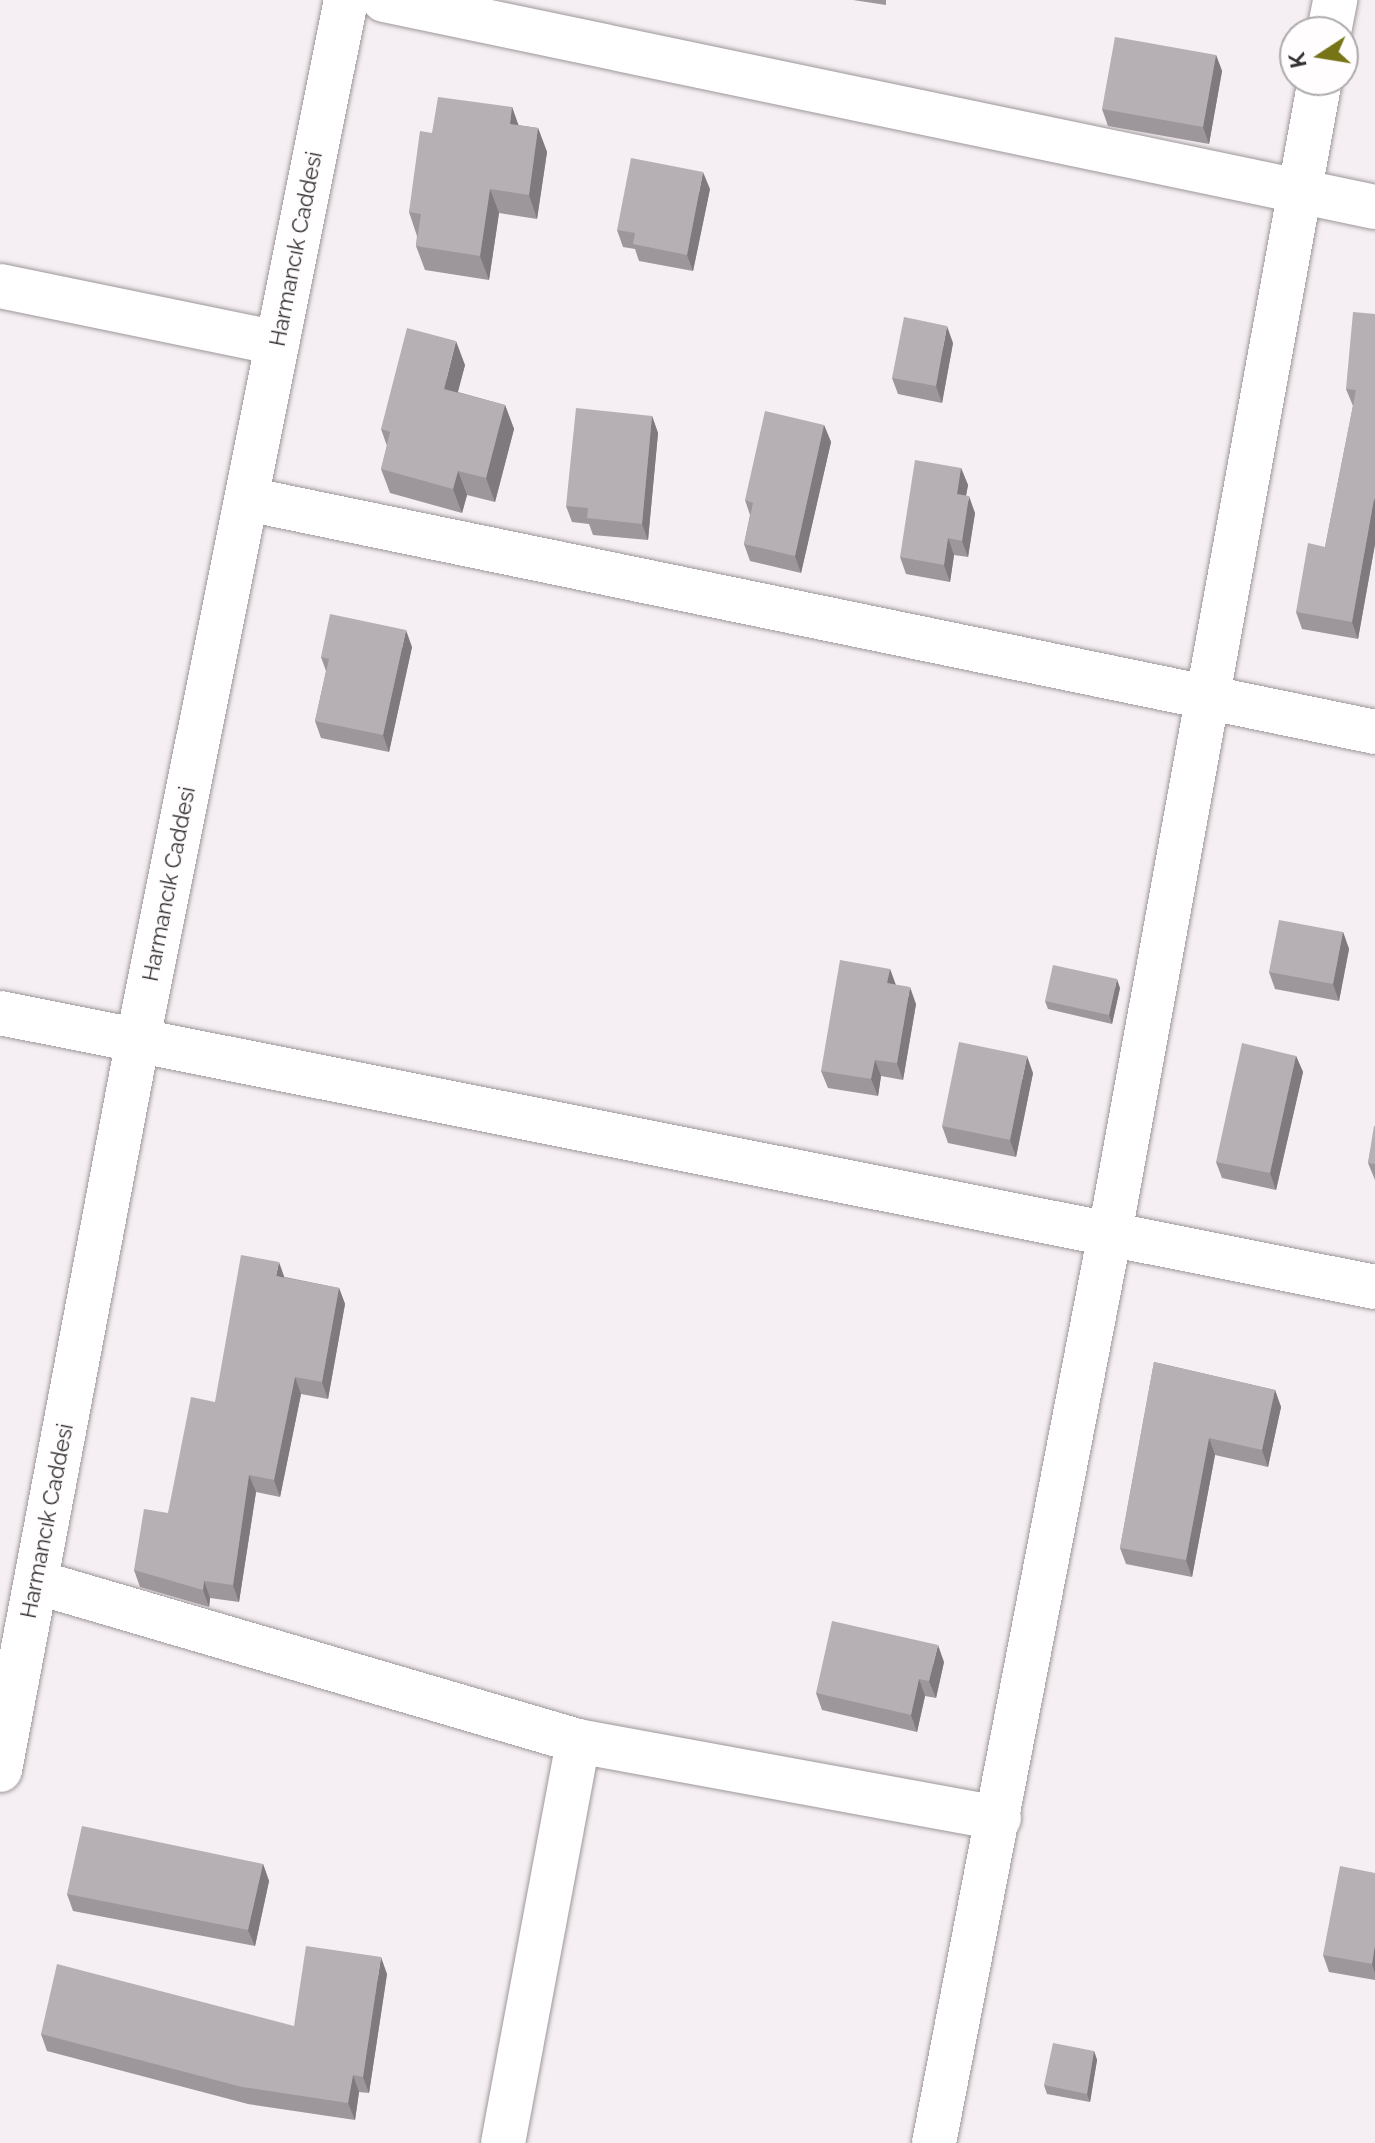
<!DOCTYPE html>
<meta charset="utf-8">
<style>
body{margin:0}
#map{position:relative;width:1375px;height:2143px;overflow:hidden;background:#f5eef2;font-family:Raleway,sans-serif}
div>[style]{position:absolute}
[style*='--x']{left:calc(var(--x)*1px);top:calc(var(--y)*1px);width:calc(var(--w)*1px);rotate:calc(var(--a)*1deg)}
.roads{filter:drop-shadow(0 0 2px #9d979a) drop-shadow(0 0 2px #9d979a)}
.street>*{height:44px;margin:-22px;padding:0 22px;transform-origin:22px;border-radius:22px;background:#fff}
.secondary>*{height:44px;margin:-22px;padding:0 22px;transform-origin:22px;border-radius:22px;background:#fff}
.wall>*{inset:0;background:#9d969a}
.shaded-wall>*{inset:0;background:#7f7a7d}
.building>*{inset:0;background:#b6afb3}
span{translate:-50% -50%;white-space:nowrap;text-align:center;line-height:1.15;-webkit-text-stroke:6px #fffdfe;paint-order:stroke}
.street-label{font-size:22px;color:#322f31}
.north{position:absolute;left:1279px;top:16px;width:80px;height:80px;box-sizing:border-box;background:#fffdfe;border:2px solid #adabac;border-radius:50%;rotate:258deg;font-size:22px;font-weight:700;line-height:32px;text-align:center;color:#322f31}
.north::after{content:'';display:block;margin:auto;width:28px;height:36px;background:#777418;clip-path:polygon(50% 0,100% 100%,50% 72%,0 100%)}
</style>
<div id="map">
<div class="roads">
<div class="street">
<i style="--x:384;--y:0;--w:1012;--a:11.8"></i>
<i style="--x:1329;--y:32;--w:33;--a:-79"></i>
<i style="--x:0;--y:286;--w:283;--a:11.6"></i>
<i style="--x:247;--y:499;--w:1152;--a:11.67"></i>
<i style="--x:0;--y:1013;--w:1402;--a:11.27"></i>
<i style="--x:36;--y:1582;--w:565;--a:16.35"></i>
<i style="--x:578;--y:1741;--w:428;--a:10.4"></i>
<i style="--x:503;--y:2143;--w:409;--a:-79.4"></i>
<i style="--x:934;--y:2143;--w:927;--a:-79.05"></i>
<i style="--x:1110;--y:1233;--w:1172;--a:-79.68"></i>
</div>
<div class="secondary">
<i style="--x:0;--y:1770;--w:739;--a:-79.31"></i>
<i style="--x:137;--y:1044;--w:1065;--a:-78.68"></i>
</div>
</div>
<div class="wall">
<i style="clip-path:polygon(853px 0,886px 0,886px 5px)"></i>
<i style="clip-path:polygon(1216px 55px,1222px 71px,1209px 144px,1108px 126px,1102px 109px)"></i>
<i style="clip-path:polygon(512px 107px,518px 125px,538px 128px,547px 152px,537px 219px,499px 213px,489px 280px,425px 270px,416px 246px,417px 236px,409px 212px,432px 133px)"></i>
<i style="clip-path:polygon(710px 189px,693px 271px,639px 261px,635px 249px,623px 247px,617px 230px)"></i>
<i style="clip-path:polygon(1375px 314px,1375px 544px,1358px 639px,1302px 629px,1296px 612px,1325px 547px,1353px 406px,1346px 389px)"></i>
<i style="clip-path:polygon(953px 343px,942px 403px,898px 394px,892px 378px)"></i>
<i style="clip-path:polygon(465px 365px,458px 392px,505px 405px,514px 429px,495px 502px,467px 495px,462px 513px,390px 493px,381px 469px,387px 446px,381px 429px)"></i>
<i style="clip-path:polygon(652px 416px,658px 433px,648px 540px,593px 535px,589px 524px,572px 522px,566px 506px)"></i>
<i style="clip-path:polygon(824px 425px,831px 442px,801px 573px,750px 561px,744px 544px,750px 515px,745px 500px)"></i>
<i style="clip-path:polygon(961px 468px,968px 485px,966px 496px,975px 513px,968px 557px,954px 555px,950px 582px,906px 574px,900px 557px)"></i>
<i style="clip-path:polygon(412px 647px,389px 752px,321px 738px,315px 721px,326px 671px,321px 657px)"></i>
<i style="clip-path:polygon(1343px 932px,1349px 949px,1339px 1001px,1275px 989px,1269px 972px)"></i>
<i style="clip-path:polygon(890px 969px,896px 985px,916px 1004px,903px 1080px,881px 1076px,878px 1096px,828px 1088px,821px 1071px)"></i>
<i style="clip-path:polygon(1120px 988px,1112px 1024px,1048px 1009px,1045px 1001px)"></i>
<i style="clip-path:polygon(1296px 1056px,1303px 1072px,1276px 1190px,1222px 1178px,1216px 1162px)"></i>
<i style="clip-path:polygon(1033px 1073px,1016px 1157px,948px 1143px,942px 1126px)"></i>
<i style="clip-path:polygon(1375px 1126px,1375px 1180px,1368px 1163px)"></i>
<i style="clip-path:polygon(285px 1277px,339px 1288px,345px 1304px,328px 1399px,301px 1394px,280px 1497px,256px 1492px,239px 1602px,210px 1598px,209px 1607px,140px 1587px,134px 1570px,168px 1513px,215px 1402px)"></i>
<i style="clip-path:polygon(1154px 1362px,1275px 1390px,1281px 1407px,1268px 1467px,1215px 1455px,1192px 1577px,1126px 1564px,1120px 1548px)"></i>
<i style="clip-path:polygon(944px 1662px,936px 1698px,925px 1696px,917px 1732px,822px 1710px,816px 1693px)"></i>
<i style="clip-path:polygon(263px 1864px,269px 1881px,255px 1946px,73px 1911px,67px 1894px)"></i>
<i style="clip-path:polygon(1375px 1873px,1375px 1980px,1329px 1972px,1323px 1955px)"></i>
<i style="clip-path:polygon(387px 1974px,369px 2093px,359px 2092px,355px 2120px,248px 2104px,47px 2051px,41px 2034px,294px 2026px)"></i>
<i style="clip-path:polygon(1094px 2051px,1097px 2060px,1090px 2102px,1047px 2094px,1044px 2085px)"></i>
</div>
<div class="shaded-wall">
<i style="clip-path:polygon(1216px 55px,1222px 71px,1209px 144px,1203px 127px)"></i>
<i style="clip-path:polygon(512px 107px,521px 132px,510px 124px)"></i>
<i style="clip-path:polygon(538px 128px,547px 152px,537px 219px,529px 195px)"></i>
<i style="clip-path:polygon(703px 172px,710px 189px,693px 271px,687px 255px)"></i>
<i style="clip-path:polygon(490px 189px,499px 213px,489px 280px,480px 256px)"></i>
<i style="clip-path:polygon(947px 326px,953px 343px,942px 403px,936px 386px)"></i>
<i style="clip-path:polygon(456px 341px,465px 365px,452px 413px,444px 389px)"></i>
<i style="clip-path:polygon(505px 405px,514px 429px,495px 502px,486px 478px)"></i>
<i style="clip-path:polygon(652px 416px,658px 433px,648px 540px,642px 524px)"></i>
<i style="clip-path:polygon(824px 425px,831px 442px,801px 573px,795px 556px)"></i>
<i style="clip-path:polygon(961px 468px,968px 485px,963px 511px,957px 494px)"></i>
<i style="clip-path:polygon(458px 471px,467px 495px,462px 513px,453px 489px)"></i>
<i style="clip-path:polygon(969px 496px,975px 513px,968px 557px,962px 541px)"></i>
<i style="clip-path:polygon(1374px 499px,1375px 502px,1375px 544px,1358px 639px,1352px 622px)"></i>
<i style="clip-path:polygon(948px 538px,954px 555px,950px 582px,944px 565px)"></i>
<i style="clip-path:polygon(406px 630px,412px 647px,389px 752px,383px 735px)"></i>
<i style="clip-path:polygon(1343px 932px,1349px 949px,1339px 1001px,1333px 984px)"></i>
<i style="clip-path:polygon(890px 969px,896px 986px,887px 983px)"></i>
<i style="clip-path:polygon(1117px 979px,1120px 988px,1112px 1024px,1109px 1015px)"></i>
<i style="clip-path:polygon(910px 987px,916px 1004px,903px 1080px,897px 1063px)"></i>
<i style="clip-path:polygon(1027px 1056px,1033px 1073px,1016px 1157px,1010px 1140px)"></i>
<i style="clip-path:polygon(1296px 1056px,1303px 1072px,1276px 1190px,1270px 1173px)"></i>
<i style="clip-path:polygon(875px 1060px,881px 1076px,878px 1096px,871px 1079px)"></i>
<i style="clip-path:polygon(279px 1262px,285px 1279px,276px 1276px)"></i>
<i style="clip-path:polygon(339px 1288px,345px 1304px,328px 1399px,322px 1382px)"></i>
<i style="clip-path:polygon(295px 1377px,301px 1394px,280px 1497px,274px 1480px)"></i>
<i style="clip-path:polygon(1275px 1390px,1281px 1407px,1268px 1467px,1262px 1450px)"></i>
<i style="clip-path:polygon(1209px 1438px,1215px 1455px,1192px 1577px,1186px 1560px)"></i>
<i style="clip-path:polygon(249px 1475px,256px 1492px,239px 1602px,233px 1585px)"></i>
<i style="clip-path:polygon(204px 1581px,210px 1598px,209px 1607px,203px 1590px)"></i>
<i style="clip-path:polygon(938px 1645px,944px 1662px,936px 1698px,929px 1681px)"></i>
<i style="clip-path:polygon(919px 1679px,925px 1696px,917px 1732px,911px 1715px)"></i>
<i style="clip-path:polygon(263px 1864px,269px 1881px,255px 1946px,248px 1930px)"></i>
<i style="clip-path:polygon(1375px 1945px,1375px 1973px,1372px 1964px)"></i>
<i style="clip-path:polygon(381px 1957px,387px 1974px,369px 2093px,363px 2077px)"></i>
<i style="clip-path:polygon(1094px 2051px,1097px 2060px,1090px 2102px,1087px 2094px)"></i>
<i style="clip-path:polygon(353px 2075px,359px 2092px,355px 2120px,348px 2103px)"></i>
</div>
<div class="building">
<i style="clip-path:polygon(1115px 37px,1216px 55px,1203px 127px,1102px 109px)"></i>
<i style="clip-path:polygon(438px 97px,512px 107px,510px 124px,538px 128px,529px 195px,490px 189px,480px 256px,416px 246px,421px 214px,409px 212px,420px 131px,432px 133px)"></i>
<i style="clip-path:polygon(631px 158px,703px 172px,687px 255px,633px 244px,635px 233px,617px 230px)"></i>
<i style="clip-path:polygon(1353px 312px,1375px 314px,1375px 499px,1374px 499px,1352px 622px,1296px 612px,1308px 543px,1325px 547px,1356px 390px,1346px 389px)"></i>
<i style="clip-path:polygon(904px 317px,947px 326px,936px 386px,892px 378px)"></i>
<i style="clip-path:polygon(407px 328px,456px 341px,444px 389px,505px 405px,486px 478px,458px 471px,453px 489px,381px 469px,390px 432px,381px 429px)"></i>
<i style="clip-path:polygon(576px 408px,652px 416px,642px 524px,587px 518px,588px 508px,566px 506px)"></i>
<i style="clip-path:polygon(765px 411px,824px 425px,795px 556px,744px 544px,753px 503px,745px 500px)"></i>
<i style="clip-path:polygon(915px 460px,961px 468px,957px 494px,969px 496px,962px 541px,948px 538px,944px 565px,900px 557px)"></i>
<i style="clip-path:polygon(330px 614px,406px 630px,383px 735px,315px 721px,329px 659px,321px 657px)"></i>
<i style="clip-path:polygon(1279px 920px,1343px 932px,1333px 984px,1269px 972px)"></i>
<i style="clip-path:polygon(840px 960px,890px 969px,887px 983px,910px 987px,897px 1063px,875px 1060px,871px 1079px,821px 1071px)"></i>
<i style="clip-path:polygon(1053px 965px,1117px 979px,1109px 1015px,1045px 1001px)"></i>
<i style="clip-path:polygon(959px 1042px,1027px 1056px,1010px 1140px,942px 1126px)"></i>
<i style="clip-path:polygon(1242px 1043px,1296px 1056px,1270px 1173px,1216px 1162px)"></i>
<i style="clip-path:polygon(1374px 1126px,1375px 1126px,1375px 1164px,1368px 1163px)"></i>
<i style="clip-path:polygon(241px 1255px,279px 1262px,276px 1276px,339px 1288px,322px 1382px,295px 1377px,274px 1480px,249px 1475px,233px 1585px,204px 1581px,203px 1590px,134px 1570px,144px 1509px,168px 1513px,191px 1397px,215px 1402px)"></i>
<i style="clip-path:polygon(1154px 1362px,1275px 1390px,1262px 1450px,1209px 1438px,1186px 1560px,1120px 1548px)"></i>
<i style="clip-path:polygon(832px 1621px,938px 1645px,929px 1681px,919px 1679px,911px 1715px,816px 1693px)"></i>
<i style="clip-path:polygon(82px 1826px,263px 1864px,248px 1930px,67px 1894px)"></i>
<i style="clip-path:polygon(1340px 1866px,1375px 1873px,1375px 1945px,1372px 1964px,1323px 1955px)"></i>
<i style="clip-path:polygon(306px 1946px,381px 1957px,363px 2077px,353px 2075px,348px 2103px,242px 2087px,41px 2034px,57px 1964px,294px 2026px)"></i>
<i style="clip-path:polygon(1053px 2043px,1094px 2051px,1087px 2094px,1044px 2085px)"></i>
</div>
<div class="street-label">
<span style="left:296px;top:249px;rotate:-79deg">Harmancık Caddesi</span>
<span style="left:169px;top:884px;rotate:-79deg">Harmancık Caddesi</span>
<span style="left:47px;top:1521px;rotate:-79deg">Harmancık Caddesi</span>
</div>
<div class="north">K</div>
</div>
